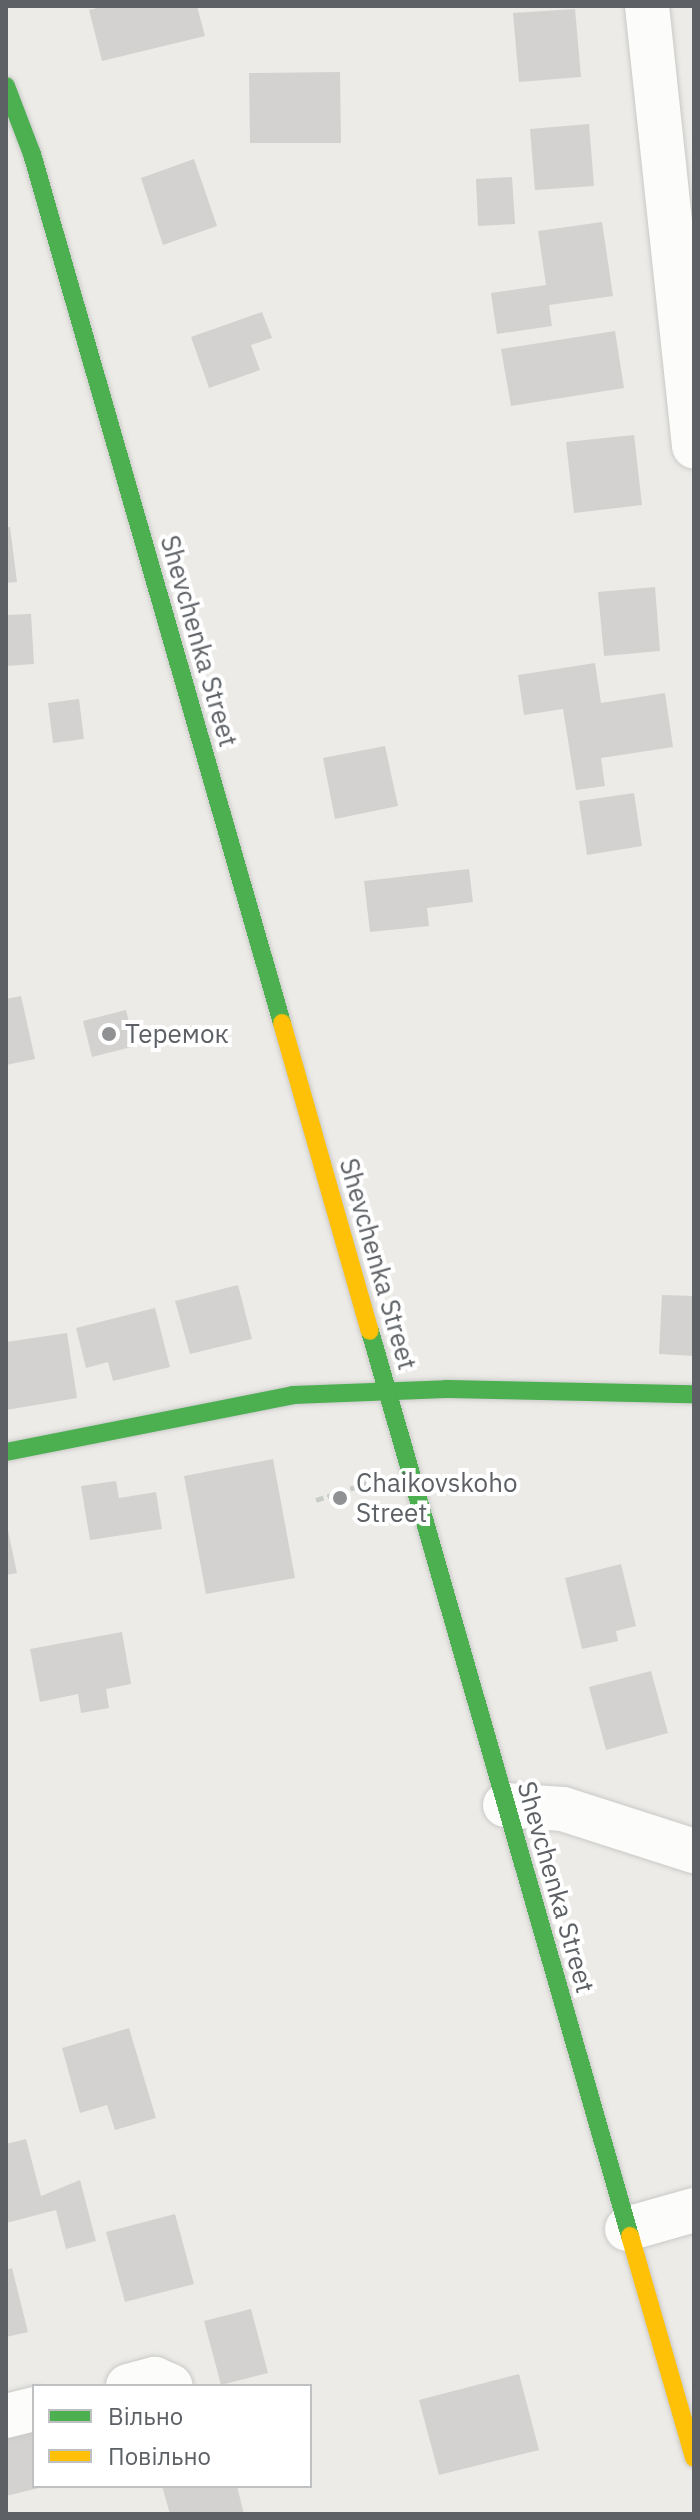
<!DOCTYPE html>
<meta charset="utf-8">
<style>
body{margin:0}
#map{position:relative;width:700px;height:2520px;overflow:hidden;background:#ecebe7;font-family:"IBM Plex Sans",sans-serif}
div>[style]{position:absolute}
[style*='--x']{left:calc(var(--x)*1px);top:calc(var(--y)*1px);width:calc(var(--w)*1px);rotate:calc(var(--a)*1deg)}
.building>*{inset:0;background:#d3d2d0}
.path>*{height:5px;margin-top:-2.5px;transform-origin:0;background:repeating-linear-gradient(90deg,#c9cdca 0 8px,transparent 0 12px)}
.roads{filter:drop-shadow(0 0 2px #c9c9c9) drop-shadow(0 0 2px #c9c9c9)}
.street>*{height:44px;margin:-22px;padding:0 22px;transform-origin:22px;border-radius:22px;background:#fcfcfb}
.fast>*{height:18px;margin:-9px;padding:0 9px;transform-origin:9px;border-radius:9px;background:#4caf50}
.slow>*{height:18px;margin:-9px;padding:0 9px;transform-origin:9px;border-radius:9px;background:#ffc107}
.dots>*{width:22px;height:22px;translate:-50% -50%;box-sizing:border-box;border:4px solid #fff;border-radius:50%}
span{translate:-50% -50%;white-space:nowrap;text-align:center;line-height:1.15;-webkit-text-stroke:8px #fff;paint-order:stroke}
.street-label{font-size:26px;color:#5d6165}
.poi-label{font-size:26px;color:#5d6165}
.left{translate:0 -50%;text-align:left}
.frame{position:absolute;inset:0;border:8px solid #5d6165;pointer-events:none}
.legend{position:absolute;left:32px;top:2384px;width:280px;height:104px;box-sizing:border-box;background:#fff;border:2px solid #bec0c1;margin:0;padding:10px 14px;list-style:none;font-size:24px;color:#5d6165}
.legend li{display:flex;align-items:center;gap:16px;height:40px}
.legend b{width:40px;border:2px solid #bec0c1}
</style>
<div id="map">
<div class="building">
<i style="clip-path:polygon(106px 6px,197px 6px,205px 36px,102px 61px,89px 10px)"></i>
<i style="clip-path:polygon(575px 9px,581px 77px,519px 82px,513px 13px)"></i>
<i style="clip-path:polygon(340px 72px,341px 143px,250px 143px,249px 73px)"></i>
<i style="clip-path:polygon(589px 124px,594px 186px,535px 190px,530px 129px)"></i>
<i style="clip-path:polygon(194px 159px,217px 226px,163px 245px,141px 178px)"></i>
<i style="clip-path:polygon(512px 177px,515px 224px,478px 226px,476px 179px)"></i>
<i style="clip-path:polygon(602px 222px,613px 296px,549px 305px,552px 326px,497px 334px,491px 293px,546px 285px,538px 231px)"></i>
<i style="clip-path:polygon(262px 312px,272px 338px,251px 345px,260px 370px,209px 388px,191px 337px)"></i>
<i style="clip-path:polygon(615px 331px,624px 388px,511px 406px,501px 349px)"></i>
<i style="clip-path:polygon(634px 435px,642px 505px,574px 513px,566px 442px)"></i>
<i style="clip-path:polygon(6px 527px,10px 527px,17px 582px,6px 583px)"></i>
<i style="clip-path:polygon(655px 587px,660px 651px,604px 656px,598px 592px)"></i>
<i style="clip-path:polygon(31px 614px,34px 664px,6px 666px,6px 615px)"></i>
<i style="clip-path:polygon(595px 663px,601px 703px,665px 693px,673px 747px,601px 758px,605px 786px,576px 790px,563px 709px,524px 715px,518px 675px)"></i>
<i style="clip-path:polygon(79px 699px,84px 739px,53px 743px,48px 703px)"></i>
<i style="clip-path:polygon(385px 746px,398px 806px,335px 819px,323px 758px)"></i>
<i style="clip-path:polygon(634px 793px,642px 846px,587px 855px,579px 801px)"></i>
<i style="clip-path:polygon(469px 869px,473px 902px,427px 908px,429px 926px,370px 932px,364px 881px)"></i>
<i style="clip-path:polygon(21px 996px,35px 1059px,6px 1065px,6px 999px)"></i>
<i style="clip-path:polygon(126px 1010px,135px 1046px,92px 1057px,83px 1021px)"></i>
<i style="clip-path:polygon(238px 1285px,252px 1339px,190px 1354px,175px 1301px)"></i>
<i style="clip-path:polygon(662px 1295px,694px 1296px,694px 1356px,659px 1354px)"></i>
<i style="clip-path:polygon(155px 1308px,170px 1367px,113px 1381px,108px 1362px,86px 1368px,76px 1328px)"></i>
<i style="clip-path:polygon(67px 1333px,77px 1398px,6px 1410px,6px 1342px)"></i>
<i style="clip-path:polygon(273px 1459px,295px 1578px,206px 1594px,184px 1476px)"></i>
<i style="clip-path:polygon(116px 1481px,119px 1498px,156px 1492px,162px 1529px,90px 1540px,81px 1486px)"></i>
<i style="clip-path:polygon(6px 1521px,17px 1573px,6px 1575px)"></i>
<i style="clip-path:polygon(621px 1564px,636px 1626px,616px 1631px,618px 1641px,582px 1649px,565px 1578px)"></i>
<i style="clip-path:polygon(122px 1632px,131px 1684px,106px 1689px,109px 1708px,81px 1713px,78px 1694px,40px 1702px,30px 1649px)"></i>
<i style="clip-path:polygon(651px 1671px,668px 1733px,606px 1750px,589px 1687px)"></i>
<i style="clip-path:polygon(129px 2028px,156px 2118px,115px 2130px,107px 2105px,80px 2113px,62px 2048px)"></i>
<i style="clip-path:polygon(26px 2139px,41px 2196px,80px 2180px,96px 2241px,66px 2249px,56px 2210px,6px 2223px,6px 2144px)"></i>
<i style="clip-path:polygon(175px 2214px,194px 2284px,125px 2302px,106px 2232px)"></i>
<i style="clip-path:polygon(12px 2268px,28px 2332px,6px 2337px,6px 2270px)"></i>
<i style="clip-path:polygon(251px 2309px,268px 2373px,221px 2385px,204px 2321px)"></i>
<i style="clip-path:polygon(519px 2374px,539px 2450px,439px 2475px,419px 2400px)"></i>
<i style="clip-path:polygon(34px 2419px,34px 2486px,43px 2487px,6px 2496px,6px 2426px)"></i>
<i style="clip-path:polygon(162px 2486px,237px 2486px,244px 2514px,170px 2514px)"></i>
</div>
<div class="path">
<i style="--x:316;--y:1500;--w:57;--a:-18.4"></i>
</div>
<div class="roads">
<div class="street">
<i style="--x:647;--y:6;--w:443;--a:83.9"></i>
<i style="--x:505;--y:1805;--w:58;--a:3.9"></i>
<i style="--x:563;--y:1809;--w:138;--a:17.8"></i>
<i style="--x:627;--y:2229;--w:70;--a:-15.8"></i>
<i style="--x:128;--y:2386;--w:28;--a:-15"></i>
<i style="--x:155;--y:2379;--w:17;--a:24"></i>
<i style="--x:6;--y:2416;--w:29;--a:-14"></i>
</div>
<div class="fast">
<i style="--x:6;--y:86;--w:73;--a:69.1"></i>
<i style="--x:32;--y:154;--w:904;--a:73.95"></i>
<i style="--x:370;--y:1331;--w:942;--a:73.97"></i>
<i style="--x:6;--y:1452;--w:293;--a:-11.2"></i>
<i style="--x:293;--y:1395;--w:153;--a:-2.2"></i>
<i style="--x:446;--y:1389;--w:248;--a:1.2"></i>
</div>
<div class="slow">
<i style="--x:282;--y:1023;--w:320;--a:74.1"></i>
<i style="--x:630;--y:2236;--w:231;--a:73.9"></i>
</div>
</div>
<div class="dots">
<i style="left:109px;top:1034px;background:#8f9192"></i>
<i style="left:340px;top:1498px;background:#8f9192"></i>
</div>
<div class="street-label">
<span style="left:199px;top:641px;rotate:74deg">Shevchenka Street</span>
<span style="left:378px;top:1264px;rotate:74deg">Shevchenka Street</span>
<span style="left:556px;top:1887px;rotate:74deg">Shevchenka Street</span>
</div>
<div class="poi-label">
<span class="left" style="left:125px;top:1034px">Теремок</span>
<span class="left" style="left:356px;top:1498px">Chaikovskoho<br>Street</span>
</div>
<div class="frame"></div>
<ul class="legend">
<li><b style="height:10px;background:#4caf50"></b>Вільно</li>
<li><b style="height:10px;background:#ffc107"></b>Повільно</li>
</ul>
</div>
